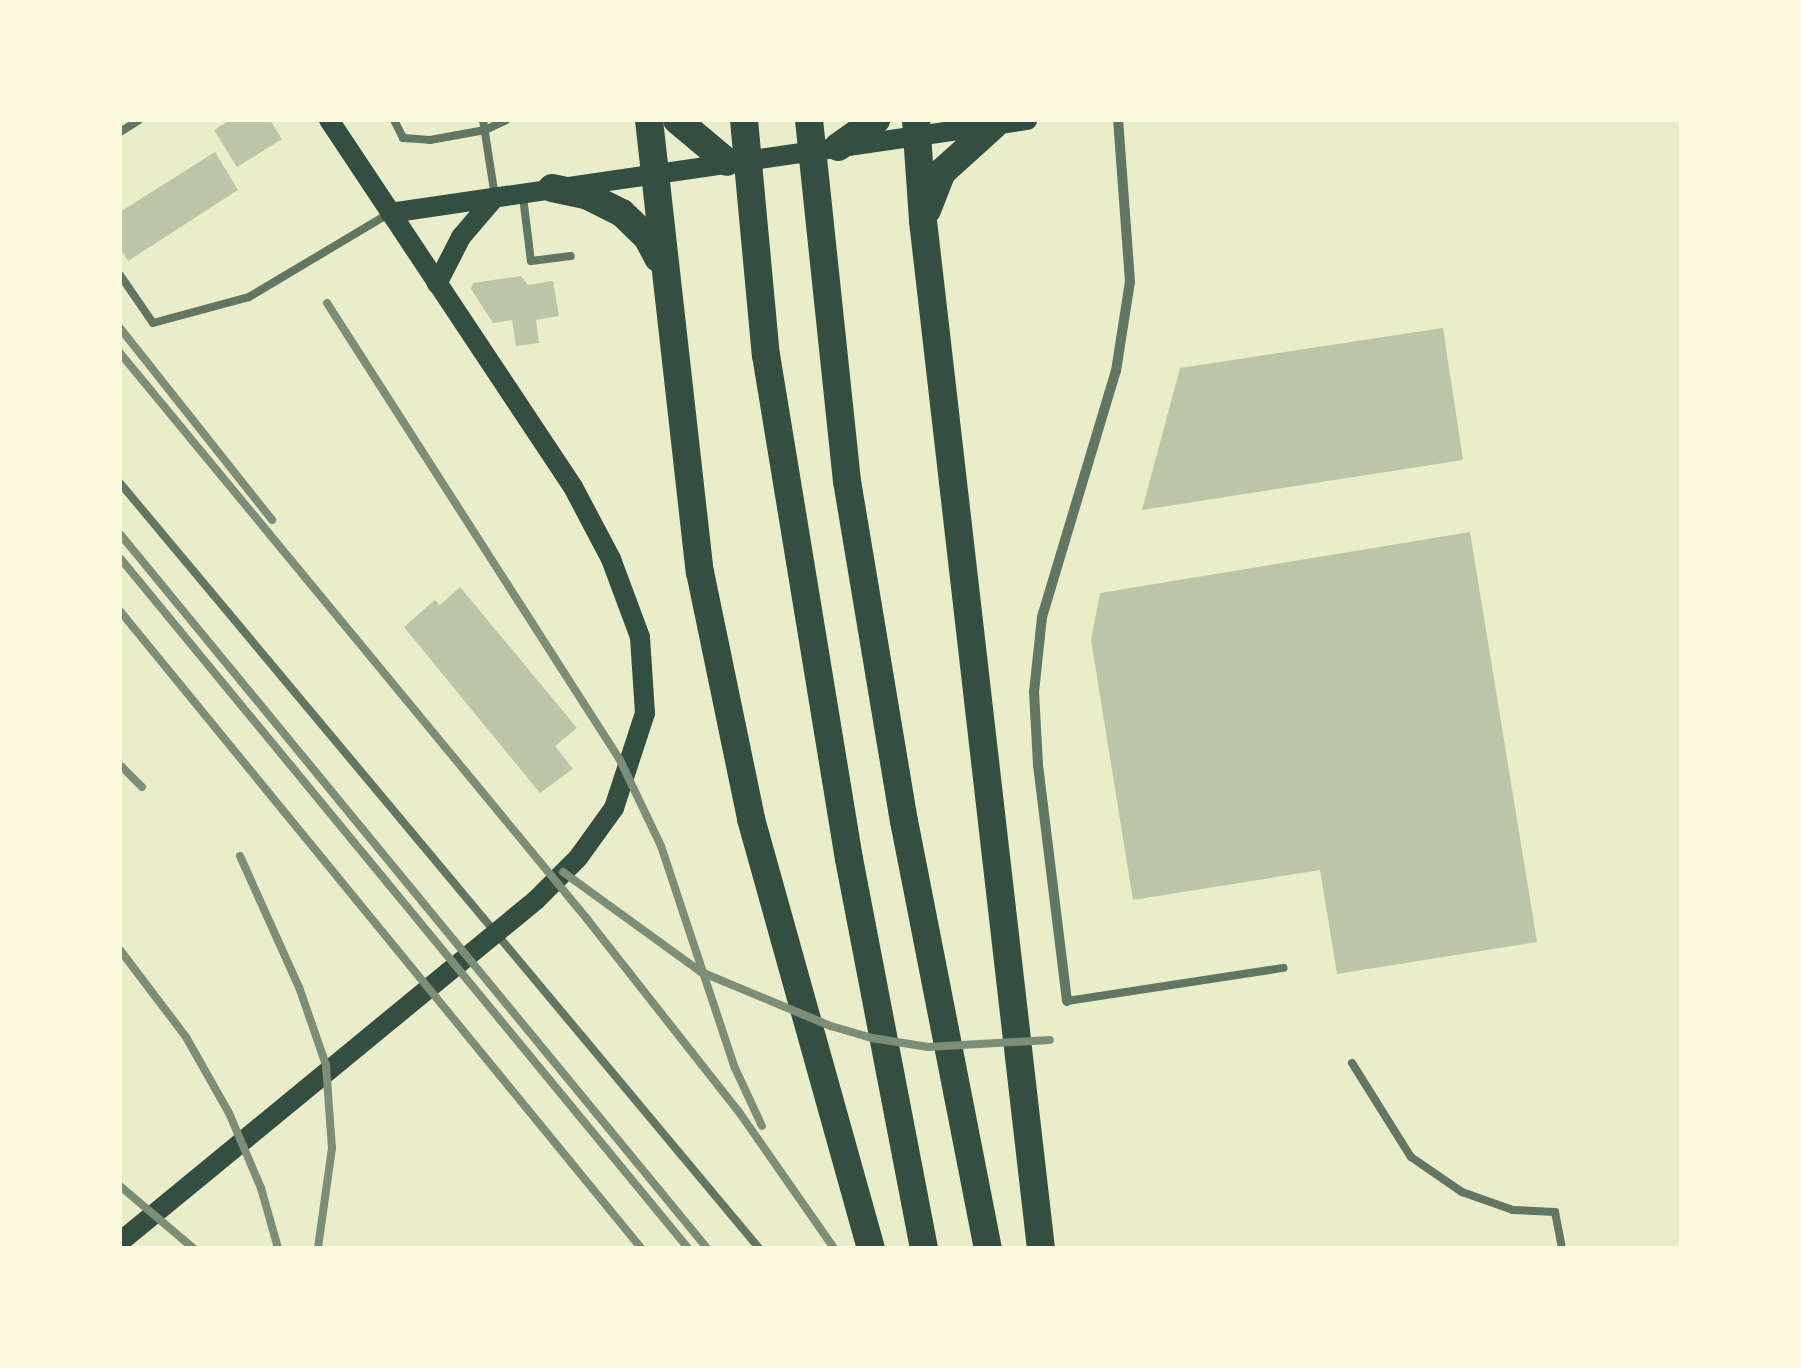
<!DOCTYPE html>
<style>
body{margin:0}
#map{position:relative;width:1801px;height:1368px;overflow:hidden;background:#e9edc9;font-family:"Noto Sans",sans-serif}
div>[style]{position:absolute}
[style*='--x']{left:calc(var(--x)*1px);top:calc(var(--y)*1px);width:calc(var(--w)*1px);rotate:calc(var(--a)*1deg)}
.building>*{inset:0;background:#bcc5a7}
.service>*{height:8px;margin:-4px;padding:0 4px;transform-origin:4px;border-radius:4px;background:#617663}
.minor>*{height:10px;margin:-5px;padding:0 5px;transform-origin:5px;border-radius:5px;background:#617663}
.secondary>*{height:20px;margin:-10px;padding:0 10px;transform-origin:10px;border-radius:10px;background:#344e41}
.motorway>*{height:28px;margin:-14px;padding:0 14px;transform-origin:14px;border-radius:14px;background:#344e41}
.rail>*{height:8px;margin:-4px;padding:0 4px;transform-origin:4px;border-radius:4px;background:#7c8e77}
span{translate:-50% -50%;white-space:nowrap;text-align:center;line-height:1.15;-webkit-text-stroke:8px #fefae0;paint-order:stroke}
.frame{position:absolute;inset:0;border:122px solid #fefae0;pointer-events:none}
</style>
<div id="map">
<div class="building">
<i style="clip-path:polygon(230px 120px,270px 120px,282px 139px,237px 167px,214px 130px)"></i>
<i style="clip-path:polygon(215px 152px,238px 190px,128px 261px,120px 248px,120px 212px)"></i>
<i style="clip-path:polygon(521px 276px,528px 285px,553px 281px,559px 316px,536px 320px,539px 343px,516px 346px,512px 320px,493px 323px,471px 289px,473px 283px)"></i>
<i style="clip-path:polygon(1443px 328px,1463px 460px,1142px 510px,1180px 368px)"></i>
<i style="clip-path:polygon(1470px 532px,1537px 942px,1337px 974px,1320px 870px,1133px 900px,1091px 640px,1100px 593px)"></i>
<i style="clip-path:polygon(460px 587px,577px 728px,555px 746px,573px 769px,540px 793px,404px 627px,435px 600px,440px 605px)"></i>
</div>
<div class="service">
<i style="--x:394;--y:120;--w:20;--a:63"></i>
<i style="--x:403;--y:138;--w:27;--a:4"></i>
<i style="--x:430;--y:140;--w:56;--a:-10.3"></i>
<i style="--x:485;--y:130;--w:23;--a:-25"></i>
<i style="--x:483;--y:120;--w:78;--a:81.1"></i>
<i style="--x:120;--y:132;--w:22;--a:-32"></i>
<i style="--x:523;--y:197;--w:64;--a:82.9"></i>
<i style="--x:531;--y:261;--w:40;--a:-7.1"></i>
<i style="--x:120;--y:275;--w:58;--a:55.5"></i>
<i style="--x:153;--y:323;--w:99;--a:-15.2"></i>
<i style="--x:249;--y:297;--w:164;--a:-30.8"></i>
<i style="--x:120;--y:483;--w:997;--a:50.13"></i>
<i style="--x:1067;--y:1001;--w:219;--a:-8.7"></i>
<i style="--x:1352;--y:1063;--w:111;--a:57.9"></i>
<i style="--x:1411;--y:1157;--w:62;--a:34.5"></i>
<i style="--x:1462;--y:1192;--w:54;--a:19.4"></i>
<i style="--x:1513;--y:1210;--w:42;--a:2.7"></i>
<i style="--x:1555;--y:1212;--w:37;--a:79"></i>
</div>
<div class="minor">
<i style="--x:1067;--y:1001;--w:238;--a:-97"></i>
<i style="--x:1038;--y:765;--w:73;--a:-93.1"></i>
<i style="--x:1034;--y:692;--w:75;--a:-83.9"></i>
<i style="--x:1042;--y:617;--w:257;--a:-73.3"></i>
<i style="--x:1116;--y:371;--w:90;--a:-81.1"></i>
<i style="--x:1130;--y:282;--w:162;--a:-94.2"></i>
</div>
<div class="secondary">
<i style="--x:390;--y:213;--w:644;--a:-8.31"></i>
<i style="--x:437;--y:284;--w:53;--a:-62.9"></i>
<i style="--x:461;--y:237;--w:52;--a:-49.6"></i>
<i style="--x:120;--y:1242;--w:539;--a:-39.42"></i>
<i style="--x:536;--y:900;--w:59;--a:-45"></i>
<i style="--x:578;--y:858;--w:62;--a:-54.2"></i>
<i style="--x:614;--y:808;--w:100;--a:-71.9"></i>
<i style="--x:645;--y:713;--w:76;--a:-93.8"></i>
<i style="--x:640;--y:637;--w:83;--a:-110.4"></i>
<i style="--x:611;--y:559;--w:81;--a:-117.8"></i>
<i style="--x:573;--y:487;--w:441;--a:-123.6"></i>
</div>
<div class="motorway">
<i style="--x:649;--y:120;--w:455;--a:83.6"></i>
<i style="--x:700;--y:572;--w:252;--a:78.3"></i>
<i style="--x:751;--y:819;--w:445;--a:74.4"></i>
<i style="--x:677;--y:120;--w:65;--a:40"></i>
<i style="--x:744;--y:120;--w:236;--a:84.7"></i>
<i style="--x:766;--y:355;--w:511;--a:80.65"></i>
<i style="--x:849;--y:859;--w:396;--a:79.1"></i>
<i style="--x:809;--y:120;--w:363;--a:84"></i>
<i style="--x:847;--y:481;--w:345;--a:80.5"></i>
<i style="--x:904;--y:821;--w:435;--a:78.9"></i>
<i style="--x:916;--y:120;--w:101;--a:86"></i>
<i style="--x:923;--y:221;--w:1034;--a:83.45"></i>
<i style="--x:838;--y:147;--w:47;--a:-35.4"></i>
<i style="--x:552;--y:188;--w:35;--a:12"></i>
<i style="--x:586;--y:195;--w:40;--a:26.6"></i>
<i style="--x:622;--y:213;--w:35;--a:44"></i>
<i style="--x:647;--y:237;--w:24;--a:62"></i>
<i style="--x:927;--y:210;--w:41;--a:-68.5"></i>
<i style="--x:942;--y:172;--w:70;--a:-42.1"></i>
</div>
<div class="rail">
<i style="--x:327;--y:303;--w:543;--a:57.33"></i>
<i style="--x:620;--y:760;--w:95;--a:64.5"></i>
<i style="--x:661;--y:846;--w:232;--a:71.6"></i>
<i style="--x:734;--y:1066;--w:66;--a:65"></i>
<i style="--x:120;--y:328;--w:245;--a:51.6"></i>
<i style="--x:120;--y:353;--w:734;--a:50.47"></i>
<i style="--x:587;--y:919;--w:246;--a:51.8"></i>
<i style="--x:739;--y:1112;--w:166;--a:55.1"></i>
<i style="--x:120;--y:534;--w:924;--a:50.58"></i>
<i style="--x:120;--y:558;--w:894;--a:50.54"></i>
<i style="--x:120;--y:611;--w:823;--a:50.72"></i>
<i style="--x:120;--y:765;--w:31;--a:45"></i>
<i style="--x:240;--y:856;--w:144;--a:65.8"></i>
<i style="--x:299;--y:987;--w:83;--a:70.9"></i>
<i style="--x:326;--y:1065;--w:83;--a:85.9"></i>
<i style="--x:332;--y:1148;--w:101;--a:98"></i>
<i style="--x:563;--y:872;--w:170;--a:35.9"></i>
<i style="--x:701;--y:972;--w:141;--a:22.6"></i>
<i style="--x:831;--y:1026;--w:43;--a:16.3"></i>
<i style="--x:872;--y:1038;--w:57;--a:9.1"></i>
<i style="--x:928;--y:1047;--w:122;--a:-3.3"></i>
<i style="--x:120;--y:950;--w:109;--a:52.8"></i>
<i style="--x:186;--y:1037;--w:87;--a:60.5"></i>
<i style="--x:229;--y:1113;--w:82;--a:66.9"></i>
<i style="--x:261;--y:1188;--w:62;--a:74.2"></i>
<i style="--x:120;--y:1186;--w:96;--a:40.3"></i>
</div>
<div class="frame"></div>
</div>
